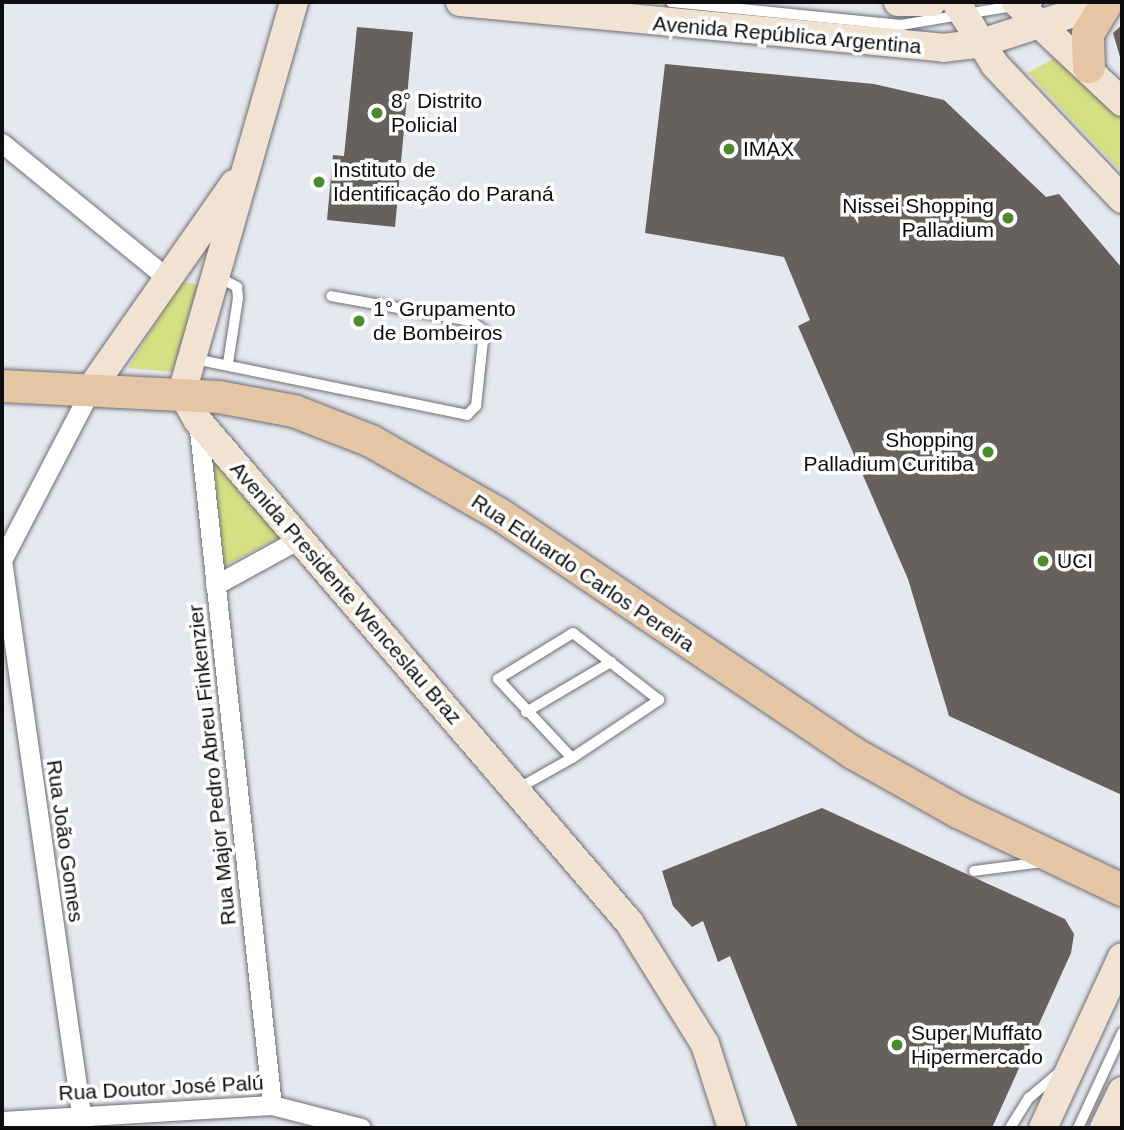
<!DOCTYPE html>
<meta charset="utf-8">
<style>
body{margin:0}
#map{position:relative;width:1124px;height:1130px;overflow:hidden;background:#e6e8ef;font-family:Helvetica,sans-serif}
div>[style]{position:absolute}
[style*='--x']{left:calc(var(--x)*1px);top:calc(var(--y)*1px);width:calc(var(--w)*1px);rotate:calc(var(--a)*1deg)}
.green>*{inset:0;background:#d5df84}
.building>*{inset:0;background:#66615c}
.roads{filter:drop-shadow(0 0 2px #6d6e75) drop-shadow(0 0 2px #6d6e75)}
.lane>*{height:10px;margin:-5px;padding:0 5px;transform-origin:5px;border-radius:5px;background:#fff}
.street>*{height:19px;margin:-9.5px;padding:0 9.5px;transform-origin:9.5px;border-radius:9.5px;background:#fff}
.secondary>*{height:28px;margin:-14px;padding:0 14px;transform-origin:14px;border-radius:14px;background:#f2e2d1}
.primary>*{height:32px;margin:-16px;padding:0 16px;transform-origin:16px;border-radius:16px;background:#e4c5a4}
.dots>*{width:19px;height:19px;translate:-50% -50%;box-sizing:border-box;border:4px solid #fff;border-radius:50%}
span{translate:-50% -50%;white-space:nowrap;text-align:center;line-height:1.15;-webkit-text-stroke:7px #fff;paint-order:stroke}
.street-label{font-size:21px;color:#0d0d0f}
.poi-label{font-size:21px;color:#0d0d0f}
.left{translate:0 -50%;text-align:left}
.right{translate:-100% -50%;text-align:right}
.frame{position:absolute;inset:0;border:4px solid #0d0d0f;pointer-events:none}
</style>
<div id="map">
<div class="green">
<i style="clip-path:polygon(1060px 55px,1122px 118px,1122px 172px,1028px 73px)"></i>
<i style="clip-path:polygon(182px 281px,200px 286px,173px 372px,128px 368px)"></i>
<i style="clip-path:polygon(213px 462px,280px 537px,224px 566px)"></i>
</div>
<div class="building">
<i style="clip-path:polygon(1122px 25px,1122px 64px,1113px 33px)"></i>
<i style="clip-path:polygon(357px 27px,413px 32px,395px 227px,327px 220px,333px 155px,344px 156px)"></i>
<i style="clip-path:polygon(665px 64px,874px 84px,944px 100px,1046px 197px,1059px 194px,1122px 268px,1122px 795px,949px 716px,908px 579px,798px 326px,810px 320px,784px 257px,645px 233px)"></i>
<i style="clip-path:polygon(822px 808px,1065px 919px,1074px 934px,1071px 953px,992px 1128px,798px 1128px,730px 956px,718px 962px,703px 921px,692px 927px,673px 906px,662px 871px)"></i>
</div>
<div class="roads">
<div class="lane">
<i style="--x:671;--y:2;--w:231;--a:5.7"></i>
<i style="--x:901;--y:25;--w:138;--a:-9.6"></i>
<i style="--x:219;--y:277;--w:21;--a:29"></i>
<i style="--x:237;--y:287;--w:11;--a:85"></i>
<i style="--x:238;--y:298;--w:66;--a:98.7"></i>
<i style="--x:195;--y:359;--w:278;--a:11.6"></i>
<i style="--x:467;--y:415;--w:13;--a:-45"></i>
<i style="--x:476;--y:406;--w:75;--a:-83.9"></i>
<i style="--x:484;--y:331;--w:16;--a:-142"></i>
<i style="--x:471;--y:321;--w:142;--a:-169.9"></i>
<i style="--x:526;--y:712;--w:99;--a:-30.5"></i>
<i style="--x:517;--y:789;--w:63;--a:-29.4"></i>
<i style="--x:572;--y:758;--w:105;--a:-33.7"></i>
<i style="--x:659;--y:700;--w:109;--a:-142.1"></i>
<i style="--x:573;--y:633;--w:88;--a:148.5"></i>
<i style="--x:498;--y:679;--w:108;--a:46.9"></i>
<i style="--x:974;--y:871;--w:70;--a:-7.4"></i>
<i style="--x:1010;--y:1128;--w:36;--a:-58"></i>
<i style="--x:1029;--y:1098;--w:42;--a:-40.2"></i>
<i style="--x:1078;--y:1128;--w:105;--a:-65.1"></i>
</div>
<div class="street">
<i style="--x:2;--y:143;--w:215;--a:39.3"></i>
<i style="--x:198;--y:421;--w:688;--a:83.83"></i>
<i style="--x:2;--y:560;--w:574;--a:81.88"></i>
<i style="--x:2;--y:560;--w:195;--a:-62.5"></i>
<i style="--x:215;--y:585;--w:96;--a:-28.7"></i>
<i style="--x:2;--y:1121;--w:270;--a:-3.4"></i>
<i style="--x:272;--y:1105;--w:92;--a:14.5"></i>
</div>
<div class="secondary">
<i style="--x:294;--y:2;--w:407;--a:106"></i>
<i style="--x:182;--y:393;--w:32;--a:60"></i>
<i style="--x:198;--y:421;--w:661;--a:49.3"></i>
<i style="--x:629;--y:922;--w:144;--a:58.1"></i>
<i style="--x:705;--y:1044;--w:88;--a:72.2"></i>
<i style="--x:460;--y:2;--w:485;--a:5.4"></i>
<i style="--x:943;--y:48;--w:35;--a:-7"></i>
<i style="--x:978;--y:44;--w:136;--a:-18"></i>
<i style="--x:898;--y:2;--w:34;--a:0"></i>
<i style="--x:956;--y:2;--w:74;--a:58.2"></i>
<i style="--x:995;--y:65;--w:185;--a:46.5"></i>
<i style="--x:1016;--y:2;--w:146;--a:43.3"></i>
<i style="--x:92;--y:387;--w:248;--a:-55"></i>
<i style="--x:1043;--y:1128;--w:188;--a:-65.2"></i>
<i style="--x:1104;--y:1128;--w:41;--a:-64.1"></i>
</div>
<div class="primary">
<i style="--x:1089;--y:67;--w:33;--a:-92"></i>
<i style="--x:1088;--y:34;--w:37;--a:-59"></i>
<i style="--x:2;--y:386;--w:217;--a:2.9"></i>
<i style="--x:219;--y:397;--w:76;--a:10.6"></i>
<i style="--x:294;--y:411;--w:83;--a:21.3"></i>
<i style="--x:371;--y:441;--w:147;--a:29.7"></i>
<i style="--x:499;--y:514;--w:427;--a:34"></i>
<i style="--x:853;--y:753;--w:120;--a:29.3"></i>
<i style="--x:958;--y:812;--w:182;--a:25.4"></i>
</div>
</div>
<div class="dots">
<i style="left:377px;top:113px;background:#4d8b2c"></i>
<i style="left:729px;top:149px;background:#4d8b2c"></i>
<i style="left:319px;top:182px;background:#4d8b2c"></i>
<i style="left:1008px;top:218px;background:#4d8b2c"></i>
<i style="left:359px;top:321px;background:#4d8b2c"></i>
<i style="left:988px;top:452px;background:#4d8b2c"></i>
<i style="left:1043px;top:561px;background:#4d8b2c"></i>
<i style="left:897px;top:1045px;background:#4d8b2c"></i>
</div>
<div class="street-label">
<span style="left:787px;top:35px;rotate:5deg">Avenida República Argentina</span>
<span style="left:583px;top:573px;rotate:34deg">Rua Eduardo Carlos Pereira</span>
<span style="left:346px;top:593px;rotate:49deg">Avenida Presidente Wenceslau Braz</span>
<span style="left:212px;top:765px;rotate:-96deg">Rua Major Pedro Abreu Finkenzier</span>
<span style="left:65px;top:841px;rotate:82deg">Rua João Gomes</span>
<span style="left:161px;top:1088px;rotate:-3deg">Rua Doutor José Palú</span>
</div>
<div class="poi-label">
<span class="left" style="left:391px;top:113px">8° Distrito<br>Policial</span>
<span class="left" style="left:743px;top:149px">IMAX</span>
<span class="left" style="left:333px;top:182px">Instituto de<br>Identificação do Paraná</span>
<span class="right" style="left:994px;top:218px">Nissei Shopping<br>Palladium</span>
<span class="left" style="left:373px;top:321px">1° Grupamento<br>de Bombeiros</span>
<span class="right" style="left:974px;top:452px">Shopping<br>Palladium Curitiba</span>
<span class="left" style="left:1057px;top:561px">UCI</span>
<span class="left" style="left:911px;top:1045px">Super Muffato<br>Hipermercado</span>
</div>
<div class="frame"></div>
</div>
